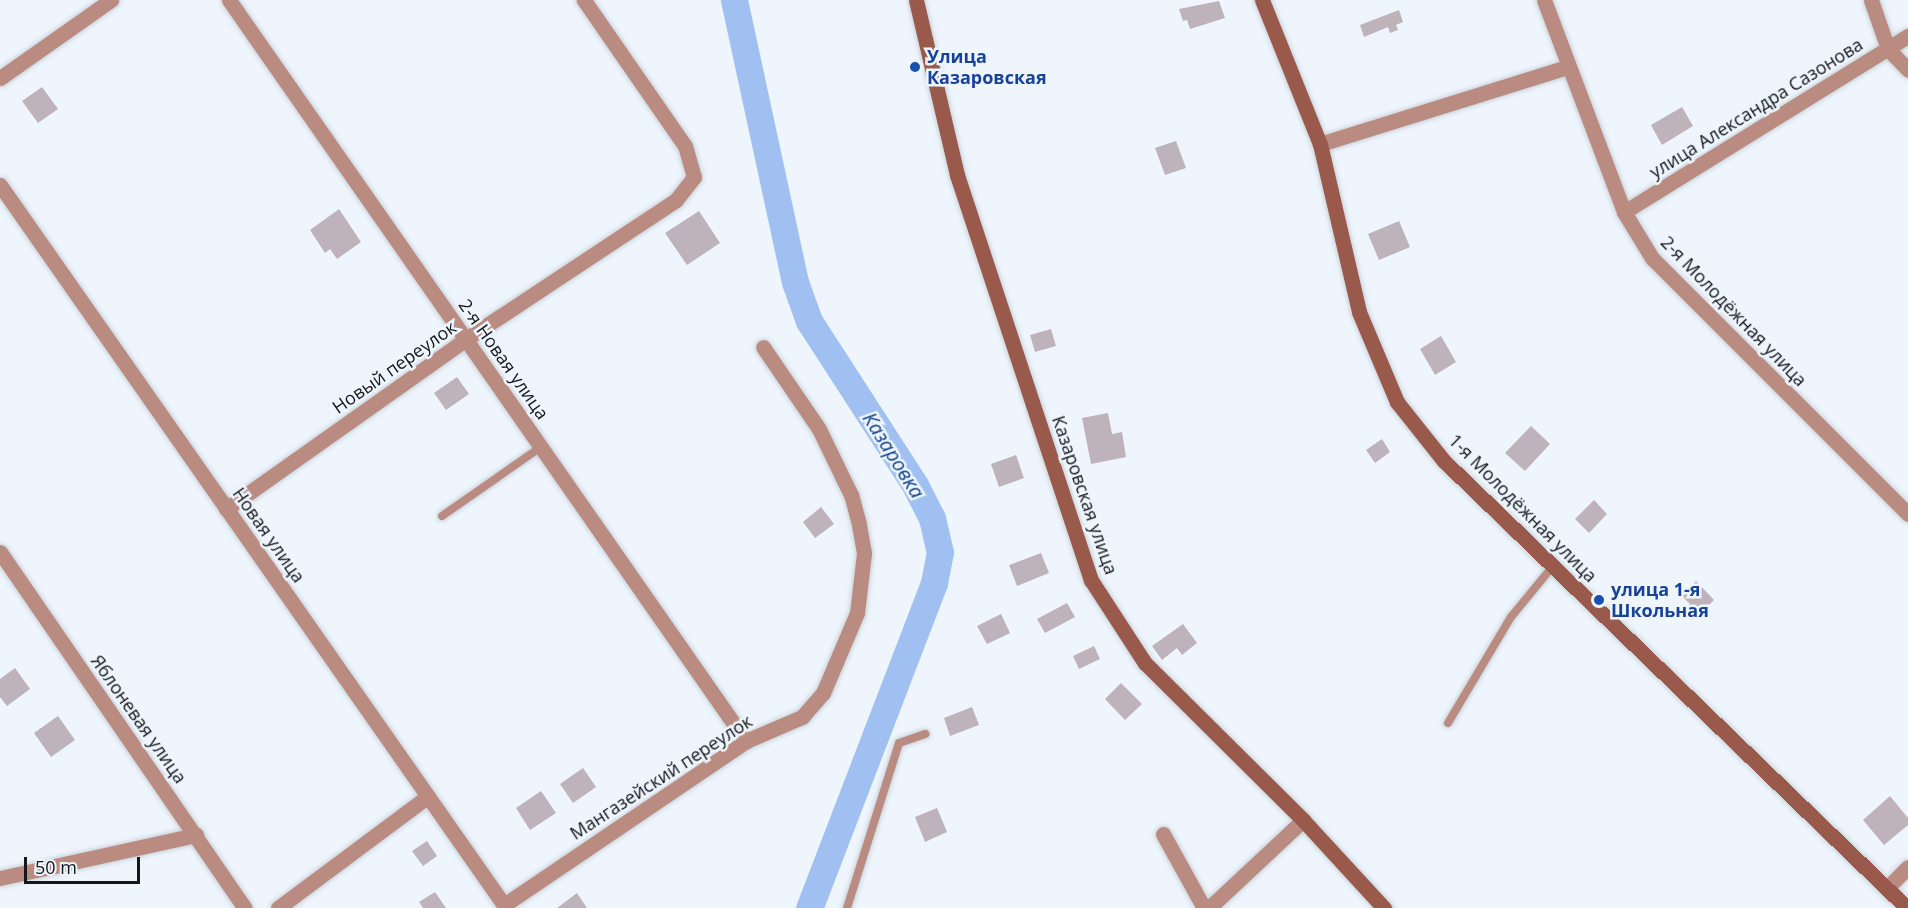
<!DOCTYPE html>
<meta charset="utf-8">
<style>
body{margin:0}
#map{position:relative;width:1908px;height:908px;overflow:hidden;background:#eef5fd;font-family:"Open Sans",sans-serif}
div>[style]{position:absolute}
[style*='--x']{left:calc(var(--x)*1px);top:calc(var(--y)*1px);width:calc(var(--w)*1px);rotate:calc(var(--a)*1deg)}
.river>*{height:27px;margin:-13.5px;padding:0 13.5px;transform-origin:13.5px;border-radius:13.5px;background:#9fc0f0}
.building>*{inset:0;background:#beb3bb}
.roads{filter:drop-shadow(0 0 2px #cbd2d9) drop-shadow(0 0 2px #cbd2d9)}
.lane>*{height:8px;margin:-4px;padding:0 4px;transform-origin:4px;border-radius:4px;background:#ba8c81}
.street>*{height:15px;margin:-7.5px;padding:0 7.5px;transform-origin:7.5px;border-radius:7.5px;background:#ba8c81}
.secondary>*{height:15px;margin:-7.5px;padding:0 7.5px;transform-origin:7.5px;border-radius:7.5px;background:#99594b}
.dots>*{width:16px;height:16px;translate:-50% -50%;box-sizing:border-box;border:3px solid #eef5fd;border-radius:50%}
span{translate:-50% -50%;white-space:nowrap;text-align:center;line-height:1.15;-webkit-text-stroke:5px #eef5fd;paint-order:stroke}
.transit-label{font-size:18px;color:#164399;font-weight:700}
.left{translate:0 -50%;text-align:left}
.street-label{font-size:18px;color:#15181b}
.water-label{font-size:20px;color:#0e4086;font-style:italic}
.scale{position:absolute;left:24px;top:857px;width:116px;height:27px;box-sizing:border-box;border:3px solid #15181b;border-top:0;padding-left:8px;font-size:18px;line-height:21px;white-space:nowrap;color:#15181b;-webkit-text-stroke:4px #eef5fd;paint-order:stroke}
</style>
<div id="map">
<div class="river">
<i style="--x:734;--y:0;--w:289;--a:77.8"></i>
<i style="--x:795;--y:282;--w:41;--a:70.3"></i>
<i style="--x:809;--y:321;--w:195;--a:57.1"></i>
<i style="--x:915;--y:485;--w:37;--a:63"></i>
<i style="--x:932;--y:518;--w:35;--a:77"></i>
<i style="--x:940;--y:552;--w:32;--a:101"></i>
<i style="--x:934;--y:583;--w:348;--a:111"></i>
</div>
<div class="building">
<i style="clip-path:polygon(1219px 1px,1225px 18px,1190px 29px,1187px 20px,1183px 21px,1179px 9px)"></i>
<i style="clip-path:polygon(1399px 10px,1403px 22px,1396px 25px,1398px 30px,1390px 33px,1388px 27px,1364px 37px,1360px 25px)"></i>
<i style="clip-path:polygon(42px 87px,58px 109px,38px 123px,22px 101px)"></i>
<i style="clip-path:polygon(1682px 107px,1693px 126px,1662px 145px,1651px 125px)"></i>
<i style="clip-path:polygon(1176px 141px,1186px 168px,1165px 175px,1155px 148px)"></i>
<i style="clip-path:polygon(339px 209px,361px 242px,337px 259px,330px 249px,325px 253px,310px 230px)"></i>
<i style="clip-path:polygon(699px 211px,720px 243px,687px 265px,665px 233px)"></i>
<i style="clip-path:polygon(1399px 221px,1410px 247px,1379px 260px,1368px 234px)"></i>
<i style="clip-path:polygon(1051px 329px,1056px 346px,1035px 352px,1030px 335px)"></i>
<i style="clip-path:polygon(1441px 336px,1456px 362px,1435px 375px,1420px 349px)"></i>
<i style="clip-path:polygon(457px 377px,469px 394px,446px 410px,434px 393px)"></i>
<i style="clip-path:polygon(1108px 413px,1112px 434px,1122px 432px,1126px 457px,1091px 464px,1082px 418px)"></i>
<i style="clip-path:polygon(1531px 426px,1550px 444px,1525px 471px,1505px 453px)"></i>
<i style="clip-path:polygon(1382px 439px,1390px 452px,1375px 463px,1366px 450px)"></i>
<i style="clip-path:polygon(1016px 455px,1024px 478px,999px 487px,991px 464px)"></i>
<i style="clip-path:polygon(1594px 500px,1607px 514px,1589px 533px,1575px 519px)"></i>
<i style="clip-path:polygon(821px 507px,834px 524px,815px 538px,803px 522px)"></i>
<i style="clip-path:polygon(1041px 553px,1049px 573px,1017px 586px,1009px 565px)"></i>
<i style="clip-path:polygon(1696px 581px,1714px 600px,1695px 619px,1685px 609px,1690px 604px,1682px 596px)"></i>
<i style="clip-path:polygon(1067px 603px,1075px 617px,1045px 633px,1037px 619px)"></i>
<i style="clip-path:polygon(1001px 614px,1010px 633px,987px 644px,977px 626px)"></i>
<i style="clip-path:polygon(1183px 624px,1197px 643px,1182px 655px,1177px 648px,1162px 660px,1152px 646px)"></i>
<i style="clip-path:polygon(1094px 646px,1100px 659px,1079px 669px,1073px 656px)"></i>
<i style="clip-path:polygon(15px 668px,30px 689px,7px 706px,0 697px,0 679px)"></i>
<i style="clip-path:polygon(1121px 683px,1142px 704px,1125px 720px,1105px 699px)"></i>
<i style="clip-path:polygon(972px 707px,979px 725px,950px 736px,944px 718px)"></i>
<i style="clip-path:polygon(58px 716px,75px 740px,51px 757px,34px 733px)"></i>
<i style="clip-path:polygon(583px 768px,596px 787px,573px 803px,560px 784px)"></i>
<i style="clip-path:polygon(541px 791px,556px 813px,530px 830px,516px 808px)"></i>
<i style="clip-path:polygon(1890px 796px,1908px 818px,1908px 825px,1884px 845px,1863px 820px)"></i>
<i style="clip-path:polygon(937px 808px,947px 832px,925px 842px,915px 817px)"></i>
<i style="clip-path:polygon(427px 841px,437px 856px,423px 866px,412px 851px)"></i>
<i style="clip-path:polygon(435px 892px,446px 908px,423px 908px,419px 902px)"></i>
<i style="clip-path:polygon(577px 893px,587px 908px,557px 908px)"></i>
</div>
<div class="roads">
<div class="lane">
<i style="--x:442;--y:516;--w:121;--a:-34.9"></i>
<i style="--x:1448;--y:723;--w:123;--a:-59.3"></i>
<i style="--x:1511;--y:617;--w:66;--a:-50.5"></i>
<i style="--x:847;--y:908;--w:173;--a:-72.5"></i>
<i style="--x:899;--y:743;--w:28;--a:-19"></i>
</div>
<div class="street">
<i style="--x:229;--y:0;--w:904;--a:55.1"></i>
<i style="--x:1544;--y:0;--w:227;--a:69.3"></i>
<i style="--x:1624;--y:212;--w:54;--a:58.7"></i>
<i style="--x:1652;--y:258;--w:362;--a:45"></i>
<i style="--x:1871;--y:0;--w:52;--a:70.9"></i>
<i style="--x:1888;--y:49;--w:29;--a:46"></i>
<i style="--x:0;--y:78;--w:136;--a:-35.1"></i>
<i style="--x:1320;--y:144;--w:259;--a:-17.3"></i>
<i style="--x:0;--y:185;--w:882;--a:55.01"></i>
<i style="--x:1624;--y:212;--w:334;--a:-31.8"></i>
<i style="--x:226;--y:509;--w:294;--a:-35.3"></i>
<i style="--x:466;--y:339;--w:252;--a:-33.5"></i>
<i style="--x:676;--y:200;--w:29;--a:-52"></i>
<i style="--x:694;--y:177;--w:32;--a:-106"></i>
<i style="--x:685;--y:146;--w:178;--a:-124.7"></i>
<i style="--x:0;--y:552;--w:432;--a:55.5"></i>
<i style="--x:1163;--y:834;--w:85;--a:61"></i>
<i style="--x:0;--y:878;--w:201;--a:-12.4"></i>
<i style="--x:1888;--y:887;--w:28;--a:-45"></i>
<i style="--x:504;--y:905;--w:292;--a:-34.1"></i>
<i style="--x:746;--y:741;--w:61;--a:-23.2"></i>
<i style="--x:802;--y:717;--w:32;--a:-49"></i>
<i style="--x:823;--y:693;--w:87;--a:-67"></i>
<i style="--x:857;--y:613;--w:60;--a:-83.3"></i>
<i style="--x:864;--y:553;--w:29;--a:-100"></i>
<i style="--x:859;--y:524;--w:30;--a:-105"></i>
<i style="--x:851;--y:495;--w:73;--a:-115.9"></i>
<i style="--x:819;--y:429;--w:99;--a:-124.3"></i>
<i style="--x:278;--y:908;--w:187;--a:-36.7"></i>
<i style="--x:1209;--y:908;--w:129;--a:-43.1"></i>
</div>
<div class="secondary">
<i style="--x:916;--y:0;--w:180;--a:76.8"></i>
<i style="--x:957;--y:175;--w:427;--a:71.7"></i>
<i style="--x:1091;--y:580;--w:99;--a:57"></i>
<i style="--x:1145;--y:663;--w:223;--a:44.8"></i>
<i style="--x:1303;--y:820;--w:120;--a:47.4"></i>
<i style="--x:1262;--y:0;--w:155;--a:68.1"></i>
<i style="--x:1320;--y:144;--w:172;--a:76.9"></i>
<i style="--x:1359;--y:312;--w:98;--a:67.1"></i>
<i style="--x:1397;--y:402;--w:75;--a:51.5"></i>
<i style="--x:1444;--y:461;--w:644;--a:43.99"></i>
</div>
</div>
<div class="dots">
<i style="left:915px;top:67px;background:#1a4fb4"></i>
<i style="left:1599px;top:600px;background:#1a4fb4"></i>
</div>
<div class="transit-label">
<span class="left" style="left:927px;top:67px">Улица<br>Казаровская</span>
<span class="left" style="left:1611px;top:600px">улица 1-я<br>Школьная</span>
</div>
<div class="street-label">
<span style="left:1756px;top:108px;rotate:-32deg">улица Александра Сазонова</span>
<span style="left:1734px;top:311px;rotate:46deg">2-я Молодёжная улица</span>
<span style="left:504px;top:359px;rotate:55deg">2-я Новая улица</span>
<span style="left:394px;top:367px;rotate:-35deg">Новый переулок</span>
<span style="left:1085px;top:495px;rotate:71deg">Казаровская улица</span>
<span style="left:1523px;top:508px;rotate:45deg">1-я Молодёжная улица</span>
<span style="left:269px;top:535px;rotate:55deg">Новая улица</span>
<span style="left:139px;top:719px;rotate:55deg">Яблоневая улица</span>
<span style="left:661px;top:777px;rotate:-33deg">Мангазейский переулок</span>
</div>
<div class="water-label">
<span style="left:894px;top:455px;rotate:58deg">Казаровка</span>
</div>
<div class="scale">50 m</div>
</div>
